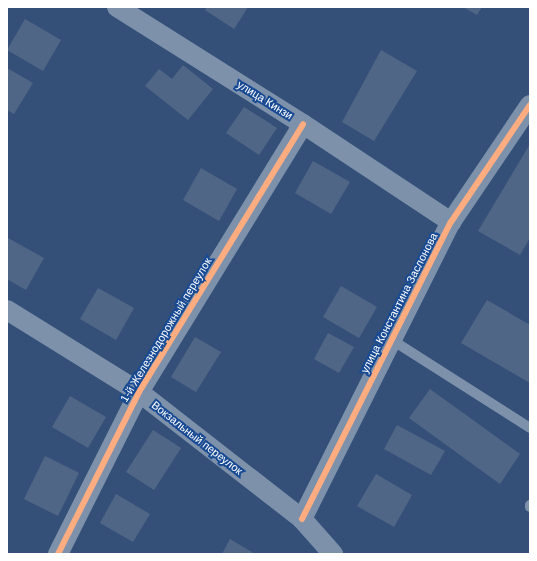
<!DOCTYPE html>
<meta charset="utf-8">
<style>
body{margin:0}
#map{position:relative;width:537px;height:561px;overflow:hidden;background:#345078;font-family:Arial,sans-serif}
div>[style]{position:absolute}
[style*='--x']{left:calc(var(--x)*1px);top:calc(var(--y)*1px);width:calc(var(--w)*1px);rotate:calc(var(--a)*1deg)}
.building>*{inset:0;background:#506686}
.service>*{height:10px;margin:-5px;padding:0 5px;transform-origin:5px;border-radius:5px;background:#7d91ab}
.minor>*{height:20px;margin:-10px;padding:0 10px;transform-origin:10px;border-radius:10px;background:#7d91ab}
.cycleway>*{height:6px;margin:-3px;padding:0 3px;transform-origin:3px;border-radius:3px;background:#ffac80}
span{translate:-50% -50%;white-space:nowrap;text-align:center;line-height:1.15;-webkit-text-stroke:4px #184a94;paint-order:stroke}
.street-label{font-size:11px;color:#fff}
.frame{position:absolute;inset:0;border:8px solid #fff;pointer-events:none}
</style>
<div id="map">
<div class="building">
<i style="clip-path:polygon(207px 7px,248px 7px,234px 29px,205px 10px)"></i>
<i style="clip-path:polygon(463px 7px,482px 7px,477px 15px)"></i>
<i style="clip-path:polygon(25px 19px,61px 40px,43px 71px,7px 50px)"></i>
<i style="clip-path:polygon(381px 50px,417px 71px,374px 141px,342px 122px)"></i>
<i style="clip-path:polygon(183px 65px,213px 89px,188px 120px,145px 86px,159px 69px,172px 79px)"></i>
<i style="clip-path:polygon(7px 68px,33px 83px,14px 114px,7px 110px)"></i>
<i style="clip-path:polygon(244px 107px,277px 128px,259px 155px,226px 133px)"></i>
<i style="clip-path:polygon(530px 144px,530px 238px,520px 255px,478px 231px)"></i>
<i style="clip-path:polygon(313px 161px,350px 182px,331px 214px,295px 193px)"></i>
<i style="clip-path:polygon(201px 168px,237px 189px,219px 221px,183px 200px)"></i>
<i style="clip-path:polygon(8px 238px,44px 258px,26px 290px,7px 279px)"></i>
<i style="clip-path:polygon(341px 286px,377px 307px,359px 338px,323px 317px)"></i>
<i style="clip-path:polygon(98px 288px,134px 308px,116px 340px,80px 319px)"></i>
<i style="clip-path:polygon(487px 300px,530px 325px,530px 383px,461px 343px)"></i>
<i style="clip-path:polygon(328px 333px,354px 347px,339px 373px,314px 359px)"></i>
<i style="clip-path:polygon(195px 337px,221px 352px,196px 392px,171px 377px)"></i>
<i style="clip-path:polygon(430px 389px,520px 454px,500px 484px,409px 418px)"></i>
<i style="clip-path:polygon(70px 396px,106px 417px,88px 448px,52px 427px)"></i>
<i style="clip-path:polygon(397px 425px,445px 451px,431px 475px,384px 449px)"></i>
<i style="clip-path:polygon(153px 430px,181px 448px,154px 490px,126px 472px)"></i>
<i style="clip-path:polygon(45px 456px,79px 473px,58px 516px,24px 499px)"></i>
<i style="clip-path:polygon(376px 474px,412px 495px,394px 527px,357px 506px)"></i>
<i style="clip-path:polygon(116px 494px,150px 514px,133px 542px,100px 523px)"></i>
<i style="clip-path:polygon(230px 539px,255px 554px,222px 554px)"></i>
</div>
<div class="service">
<i style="--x:392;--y:340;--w:164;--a:32.5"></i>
<i style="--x:530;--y:505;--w:2;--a:90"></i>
</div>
<div class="minor">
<i style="--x:117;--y:7;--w:220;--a:32.2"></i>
<i style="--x:303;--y:124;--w:178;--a:33.5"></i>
<i style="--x:7;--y:310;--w:155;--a:31.8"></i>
<i style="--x:139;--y:392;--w:207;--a:37.9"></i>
<i style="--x:302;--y:519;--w:47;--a:48.5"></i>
<i style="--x:302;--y:519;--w:332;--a:-63.4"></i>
<i style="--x:451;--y:222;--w:141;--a:-56"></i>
<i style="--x:58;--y:554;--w:181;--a:-63.4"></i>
<i style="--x:139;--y:392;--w:314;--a:-58.5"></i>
</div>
<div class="cycleway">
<i style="--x:302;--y:519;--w:332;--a:-63.4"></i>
<i style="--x:451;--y:222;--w:141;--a:-56"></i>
<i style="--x:58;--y:554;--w:181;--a:-63.4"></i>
<i style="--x:139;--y:392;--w:314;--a:-58.5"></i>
</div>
<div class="street-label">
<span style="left:265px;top:100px;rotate:32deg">улица Кинзи</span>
<span style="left:399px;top:303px;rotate:-63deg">улица Константина Заслонова</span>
<span style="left:166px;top:330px;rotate:-59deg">1-й Железнодорожный переулок</span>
<span style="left:197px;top:438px;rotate:38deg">Вокзальный переулок</span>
</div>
<div class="frame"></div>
</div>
